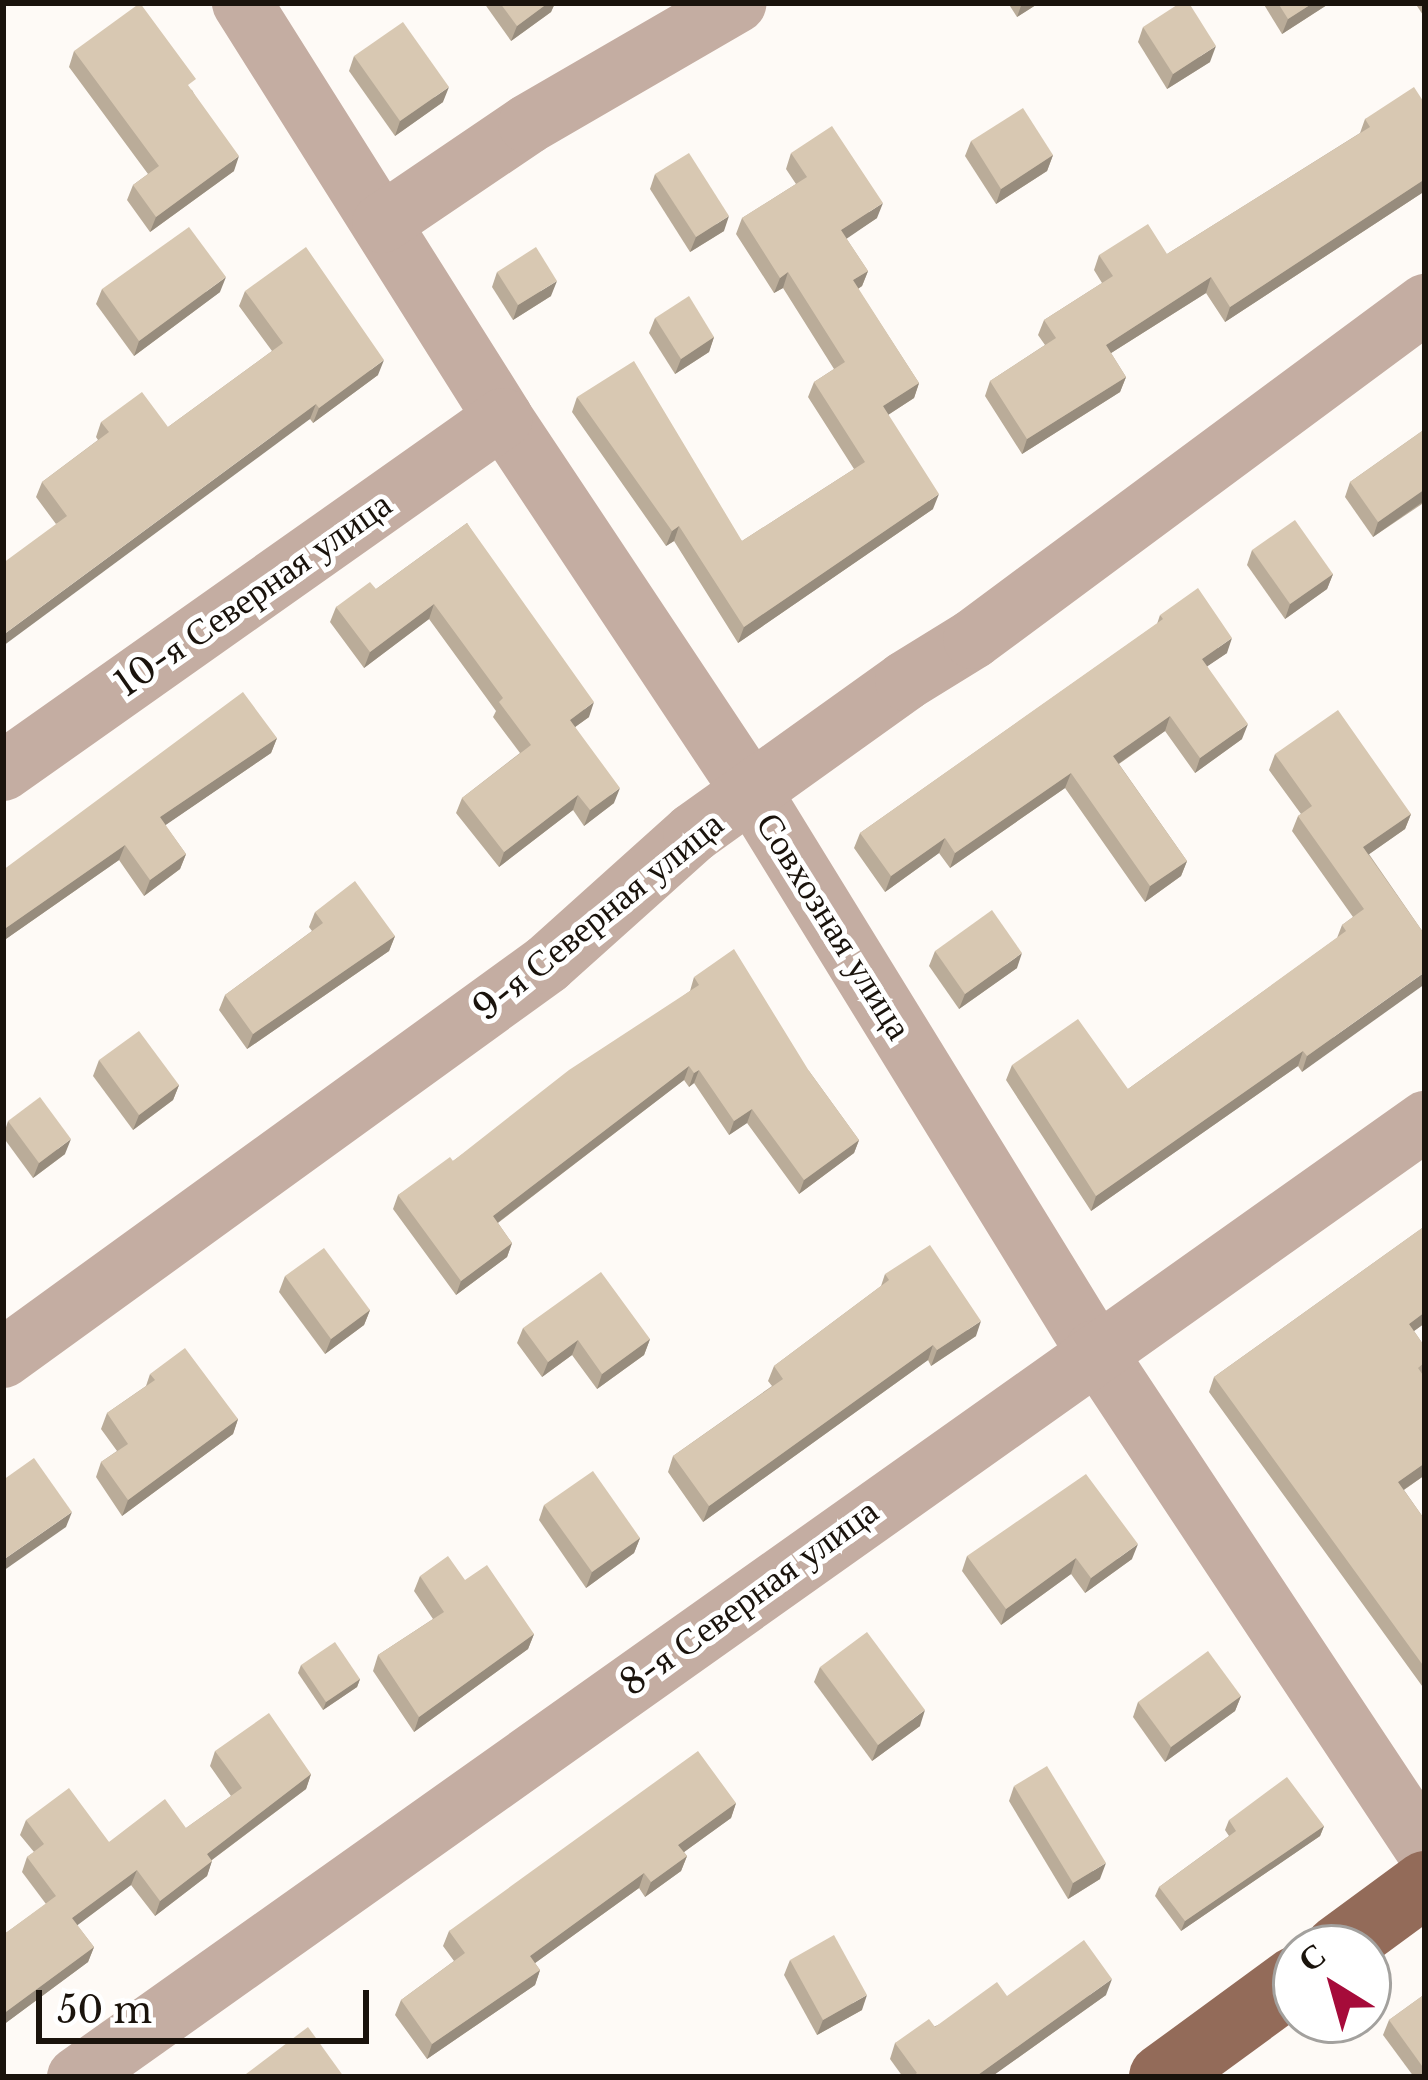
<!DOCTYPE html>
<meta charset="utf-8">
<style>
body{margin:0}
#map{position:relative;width:1428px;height:2080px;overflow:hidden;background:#fefaf6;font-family:"Libre Baskerville",serif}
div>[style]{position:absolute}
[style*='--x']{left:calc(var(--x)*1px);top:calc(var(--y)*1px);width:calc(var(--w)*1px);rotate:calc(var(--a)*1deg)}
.minor>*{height:60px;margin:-30px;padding:0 30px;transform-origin:30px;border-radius:30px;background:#c4ada2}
.major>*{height:66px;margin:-33px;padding:0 33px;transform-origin:33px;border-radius:33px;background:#936b59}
.wall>*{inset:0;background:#baac99}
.shaded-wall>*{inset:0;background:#978c7d}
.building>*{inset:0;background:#d8c8b2}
span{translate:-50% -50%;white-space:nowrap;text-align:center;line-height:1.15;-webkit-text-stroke:10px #fff;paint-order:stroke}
.street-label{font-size:36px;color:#1a130c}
.frame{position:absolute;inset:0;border:6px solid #1a130c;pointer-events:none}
.north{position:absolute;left:1272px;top:1924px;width:120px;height:120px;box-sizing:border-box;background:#fff;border:3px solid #a3a19e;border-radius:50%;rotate:323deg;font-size:33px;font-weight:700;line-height:48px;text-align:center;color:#1a130c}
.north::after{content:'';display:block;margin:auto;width:42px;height:54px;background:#a60b3a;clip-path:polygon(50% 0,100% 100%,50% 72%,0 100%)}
.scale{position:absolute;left:36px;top:1990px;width:333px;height:54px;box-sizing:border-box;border:6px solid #1a130c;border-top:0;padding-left:15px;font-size:36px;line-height:42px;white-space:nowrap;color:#1a130c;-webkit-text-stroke:9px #fff;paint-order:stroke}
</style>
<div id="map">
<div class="minor">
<i style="--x:242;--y:3;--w:490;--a:57.8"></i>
<i style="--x:503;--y:418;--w:452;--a:56.4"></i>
<i style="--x:753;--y:794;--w:653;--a:58.4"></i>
<i style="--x:1095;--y:1350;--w:598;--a:56.52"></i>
<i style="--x:382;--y:223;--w:176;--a:-34.1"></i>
<i style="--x:528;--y:124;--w:241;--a:-30.1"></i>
<i style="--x:3;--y:771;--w:612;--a:-35.22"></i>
<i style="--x:3;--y:1358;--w:672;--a:-35.91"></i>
<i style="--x:547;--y:964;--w:196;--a:-41.9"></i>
<i style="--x:693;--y:833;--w:261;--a:-35.6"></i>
<i style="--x:905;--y:681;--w:80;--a:-31.7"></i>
<i style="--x:973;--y:639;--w:563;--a:-36.54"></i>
<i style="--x:77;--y:2077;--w:1653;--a:-35.34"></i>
</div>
<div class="major">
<i style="--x:1338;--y:1948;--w:108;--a:-36.3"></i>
<i style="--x:1162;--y:2077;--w:166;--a:-36.2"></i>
</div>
<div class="wall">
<i style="clip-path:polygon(484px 3px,555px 3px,551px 12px,511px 41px)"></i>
<i style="clip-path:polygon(1008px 3px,1039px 3px,1017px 17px)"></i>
<i style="clip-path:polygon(1263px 3px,1330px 3px,1282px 34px)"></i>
<i style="clip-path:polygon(1415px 3px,1425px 3px,1425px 18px)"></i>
<i style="clip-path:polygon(1143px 27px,1210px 62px,1167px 89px,1138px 42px)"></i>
<i style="clip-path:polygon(74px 51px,192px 90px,234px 171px,150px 232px,127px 200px,133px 185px,148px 174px,69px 67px)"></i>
<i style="clip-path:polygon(354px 56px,443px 102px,395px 136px,349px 71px)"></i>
<i style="clip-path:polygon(1425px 104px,1425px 191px,1225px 322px,1206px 293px,1111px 353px,1126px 377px,1120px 392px,1022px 454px,985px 396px,990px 381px,1045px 345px,1038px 335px,1044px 320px,1102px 283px,1094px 270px,1099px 255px,1167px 254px,1360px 133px,1365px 119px)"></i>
<i style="clip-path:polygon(971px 141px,1053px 155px,1047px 171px,996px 204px,965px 156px)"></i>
<i style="clip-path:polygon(791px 153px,877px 218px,846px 238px,868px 271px,862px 286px,858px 289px,919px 383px,914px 398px,888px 415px,933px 509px,738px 643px,674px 541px,666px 546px,572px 412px,577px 397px,742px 541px,854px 469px,808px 397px,814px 382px,834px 369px,783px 288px,774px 293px,736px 234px,742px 218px,796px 184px,786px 169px)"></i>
<i style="clip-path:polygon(655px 174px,724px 231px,690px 252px,650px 189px)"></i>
<i style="clip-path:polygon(497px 272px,551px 296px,513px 320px,492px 287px)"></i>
<i style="clip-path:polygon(102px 289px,220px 292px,134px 356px,96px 304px)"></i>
<i style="clip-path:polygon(245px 291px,378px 375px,313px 423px,310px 419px,56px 524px,36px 497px,42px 482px,98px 440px,96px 437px,101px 422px,168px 427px,272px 351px,239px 306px)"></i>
<i style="clip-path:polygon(655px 318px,714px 337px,709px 352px,675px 374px,649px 333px)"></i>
<i style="clip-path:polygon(1425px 429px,1425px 502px,1373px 537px,1345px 497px,1350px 482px)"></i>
<i style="clip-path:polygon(467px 523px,589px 717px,575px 727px,614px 803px,584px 826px,573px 810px,499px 867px,456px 813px,462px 798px,520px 753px,493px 717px,496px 711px,429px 619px,364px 668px,330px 622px,336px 607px,376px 589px)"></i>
<i style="clip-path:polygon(1252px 550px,1333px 574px,1327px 589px,1285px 619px,1247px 565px)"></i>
<i style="clip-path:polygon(1160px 615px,1227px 653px,1207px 666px,1242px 739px,1195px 773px,1165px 731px,1119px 764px,1187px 861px,1181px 876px,1145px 902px,1065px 788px,950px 868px,939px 853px,885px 892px,854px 848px,860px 833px,1157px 624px)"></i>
<i style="clip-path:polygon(277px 738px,271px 753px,165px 825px,186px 854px,180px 869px,144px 896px,119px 860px,3px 941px,3px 870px)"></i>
<i style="clip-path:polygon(1275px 754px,1411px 814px,1405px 829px,1369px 854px,1425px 935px,1302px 1072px,1298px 1066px,1091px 1211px,1006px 1080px,1012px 1065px,1128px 1089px,1337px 938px,1342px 925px,1353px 917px,1292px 831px,1298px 816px,1301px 814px,1269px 770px)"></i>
<i style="clip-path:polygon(315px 912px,395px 936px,389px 951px,247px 1049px,219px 1010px,225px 995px,312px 931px,309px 927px)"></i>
<i style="clip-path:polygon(935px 951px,1017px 968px,959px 1009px,929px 966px)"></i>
<i style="clip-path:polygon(694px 977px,809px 1071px,859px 1140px,854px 1153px,799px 1194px,747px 1123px,729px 1135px,694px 1083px,689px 1087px,684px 1080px,498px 1223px,512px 1243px,507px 1257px,456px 1295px,393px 1209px,398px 1195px,453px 1161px,690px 991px)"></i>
<i style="clip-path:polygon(99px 1060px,179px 1085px,173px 1100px,133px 1130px,93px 1076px)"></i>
<i style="clip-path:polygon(8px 1121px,65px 1154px,33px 1178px,3px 1137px)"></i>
<i style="clip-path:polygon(1425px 1226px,1425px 1323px,1414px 1331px,1425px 1347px,1425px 1373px,1423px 1375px,1425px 1378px,1425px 1475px,1404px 1490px,1425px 1520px,1425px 1690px,1209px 1392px,1214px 1377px)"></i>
<i style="clip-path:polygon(885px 1274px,976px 1336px,931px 1366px,928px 1360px,703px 1522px,668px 1472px,673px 1456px,772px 1386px,768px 1381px,774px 1366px,881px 1286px)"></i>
<i style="clip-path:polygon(285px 1276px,370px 1310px,364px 1325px,325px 1354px,279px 1292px)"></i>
<i style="clip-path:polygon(523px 1328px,650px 1339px,644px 1355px,597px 1389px,572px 1355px,542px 1377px,517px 1343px)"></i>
<i style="clip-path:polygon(150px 1374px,238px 1419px,233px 1434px,122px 1516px,96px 1477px,101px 1462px,117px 1451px,101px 1429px,107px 1413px,146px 1386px)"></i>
<i style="clip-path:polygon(544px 1505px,640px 1538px,634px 1553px,586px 1588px,539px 1520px)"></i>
<i style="clip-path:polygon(967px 1556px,1132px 1559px,1085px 1593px,1071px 1574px,1001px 1625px,962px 1571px)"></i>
<i style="clip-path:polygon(420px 1576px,534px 1634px,528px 1649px,414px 1732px,373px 1671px,378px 1655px,433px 1619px,414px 1591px)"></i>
<i style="clip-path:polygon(301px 1665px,360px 1679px,357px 1687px,323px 1710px,298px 1673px)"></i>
<i style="clip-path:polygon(820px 1667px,920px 1726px,872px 1761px,814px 1682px)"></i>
<i style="clip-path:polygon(1241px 1696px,1235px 1711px,1165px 1762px,1133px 1717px,1138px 1702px)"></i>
<i style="clip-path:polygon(215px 1751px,311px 1774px,306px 1789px,212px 1860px,207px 1876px,155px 1916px,131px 1885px,77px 1925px,94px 1947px,88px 1962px,3px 2025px,3px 1935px,46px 1904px,22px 1872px,27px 1857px,34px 1852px,20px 1835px,26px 1820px,109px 1842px,186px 1828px,231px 1796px,210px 1766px)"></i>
<i style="clip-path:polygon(1014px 1786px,1100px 1879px,1068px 1899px,1009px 1801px)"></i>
<i style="clip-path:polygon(736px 1803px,731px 1818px,684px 1852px,687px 1856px,681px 1871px,645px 1897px,639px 1888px,535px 1963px,540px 1970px,535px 1985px,427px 2059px,395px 2015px,401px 2000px,454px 1961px,443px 1946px,449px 1931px)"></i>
<i style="clip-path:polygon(1229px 1820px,1324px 1826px,1320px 1836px,1181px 1931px,1155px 1896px,1159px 1887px,1229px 1836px,1225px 1830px)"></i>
<i style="clip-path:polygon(790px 1960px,862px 2010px,817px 2035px,784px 1975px)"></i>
<i style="clip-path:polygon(1425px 1994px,1425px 2077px,1414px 2077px,1383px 2035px,1389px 2020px)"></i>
<i style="clip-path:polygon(1106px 1995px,991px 2077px,903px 2077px,890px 2059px,895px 2043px,1007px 1996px)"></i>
</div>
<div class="shaded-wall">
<i style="clip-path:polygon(548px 3px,555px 3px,551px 12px,511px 41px,517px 26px)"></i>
<i style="clip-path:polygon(1022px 3px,1039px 3px,1017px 17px)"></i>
<i style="clip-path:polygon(1313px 3px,1330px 3px,1282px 34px,1288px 19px)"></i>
<i style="clip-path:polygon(1216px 46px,1210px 62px,1167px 89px,1173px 74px)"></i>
<i style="clip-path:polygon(449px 87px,443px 102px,395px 136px,400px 121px)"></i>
<i style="clip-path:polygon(1053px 155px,1047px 171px,996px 204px,1001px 189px)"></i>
<i style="clip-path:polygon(239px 156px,234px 171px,150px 232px,156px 217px)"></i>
<i style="clip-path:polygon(1425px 179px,1425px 191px,1225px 322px,1230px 307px)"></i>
<i style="clip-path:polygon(883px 203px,877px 218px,836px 246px,841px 230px)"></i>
<i style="clip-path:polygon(729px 216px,724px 231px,690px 252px,696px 237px)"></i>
<i style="clip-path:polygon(868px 271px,862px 286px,847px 296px,853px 280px)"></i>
<i style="clip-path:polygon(788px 272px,783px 288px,774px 293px,780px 278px)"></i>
<i style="clip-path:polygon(226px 277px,220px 292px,134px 356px,139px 341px)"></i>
<i style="clip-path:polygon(1211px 277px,1206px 293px,1100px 360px,1106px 345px)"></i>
<i style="clip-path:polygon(557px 281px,551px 296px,513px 320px,518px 305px)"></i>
<i style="clip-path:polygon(714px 337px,709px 352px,675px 374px,681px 359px)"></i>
<i style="clip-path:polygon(384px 360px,378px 375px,313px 423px,319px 408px)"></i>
<i style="clip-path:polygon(1126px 377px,1120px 392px,1022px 454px,1027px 439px)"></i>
<i style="clip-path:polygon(919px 383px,914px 398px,877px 422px,883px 406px)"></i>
<i style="clip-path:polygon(316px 404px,310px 419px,3px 646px,3px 635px)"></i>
<i style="clip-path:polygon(1425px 489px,1424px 501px,1373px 537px,1378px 522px)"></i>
<i style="clip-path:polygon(939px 494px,933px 509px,738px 643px,744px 627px)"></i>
<i style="clip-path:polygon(679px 526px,674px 541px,666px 546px,672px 531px)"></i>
<i style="clip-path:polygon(1333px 574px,1327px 589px,1285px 619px,1290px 604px)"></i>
<i style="clip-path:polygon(434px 604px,429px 619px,364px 668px,370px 652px)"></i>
<i style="clip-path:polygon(1232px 638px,1227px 653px,1196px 674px,1202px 659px)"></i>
<i style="clip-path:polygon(594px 702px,589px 717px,564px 735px,570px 720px)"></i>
<i style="clip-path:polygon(1170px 716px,1165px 731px,1108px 771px,1113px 756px)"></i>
<i style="clip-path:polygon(1248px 724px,1242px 739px,1195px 773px,1200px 758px)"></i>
<i style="clip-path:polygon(277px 738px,271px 753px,154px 833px,160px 817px)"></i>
<i style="clip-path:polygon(1071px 773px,1065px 788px,950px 868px,955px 853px)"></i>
<i style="clip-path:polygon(620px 788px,614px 803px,584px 826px,590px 810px)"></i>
<i style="clip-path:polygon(578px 795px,573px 810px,499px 867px,504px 852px)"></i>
<i style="clip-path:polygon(1411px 814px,1405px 829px,1358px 862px,1363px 847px)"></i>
<i style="clip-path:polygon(945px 838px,939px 853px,885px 892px,891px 876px)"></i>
<i style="clip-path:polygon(125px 845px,119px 860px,3px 941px,3px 930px)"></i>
<i style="clip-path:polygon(186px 854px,180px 869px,144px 896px,150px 880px)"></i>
<i style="clip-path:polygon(1187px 861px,1181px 876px,1145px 902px,1150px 886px)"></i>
<i style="clip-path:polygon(395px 936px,389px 951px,247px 1049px,253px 1034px)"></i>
<i style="clip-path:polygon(1022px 953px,1017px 968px,959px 1009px,965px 994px)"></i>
<i style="clip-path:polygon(1425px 972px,1425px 984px,1302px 1072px,1307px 1056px)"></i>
<i style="clip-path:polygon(1303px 1051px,1298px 1066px,1091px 1211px,1096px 1196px)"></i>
<i style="clip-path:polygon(689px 1066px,684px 1080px,488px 1230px,493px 1216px)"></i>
<i style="clip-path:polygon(699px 1070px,694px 1083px,689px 1087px,694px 1073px)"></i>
<i style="clip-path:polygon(179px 1085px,173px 1100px,133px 1130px,139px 1115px)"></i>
<i style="clip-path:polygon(752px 1109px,747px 1123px,729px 1135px,734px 1121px)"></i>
<i style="clip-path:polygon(71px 1139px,65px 1154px,33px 1178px,39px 1163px)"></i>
<i style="clip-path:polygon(859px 1140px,854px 1153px,799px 1194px,804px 1180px)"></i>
<i style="clip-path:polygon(512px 1243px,507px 1257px,456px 1295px,461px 1281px)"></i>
<i style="clip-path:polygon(370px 1310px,364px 1325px,325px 1354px,331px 1339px)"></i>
<i style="clip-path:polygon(1425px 1312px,1425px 1323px,1403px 1339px,1409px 1324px)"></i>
<i style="clip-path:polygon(981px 1321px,976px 1336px,931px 1366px,937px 1350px)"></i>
<i style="clip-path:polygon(650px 1339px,644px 1355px,597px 1389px,602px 1374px)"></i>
<i style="clip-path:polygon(578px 1340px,572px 1355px,542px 1377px,548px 1362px)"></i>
<i style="clip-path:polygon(933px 1345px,928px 1360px,703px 1522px,709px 1506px)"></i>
<i style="clip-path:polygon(238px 1419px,233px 1434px,122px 1516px,128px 1500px)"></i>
<i style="clip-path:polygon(1425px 1463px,1425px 1475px,1393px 1497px,1398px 1482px)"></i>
<i style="clip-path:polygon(72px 1512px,66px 1527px,3px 1571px,3px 1560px)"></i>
<i style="clip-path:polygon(640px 1538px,634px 1553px,586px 1588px,592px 1572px)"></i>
<i style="clip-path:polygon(1138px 1544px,1132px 1559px,1085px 1593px,1091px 1578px)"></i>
<i style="clip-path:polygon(1076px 1558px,1071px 1574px,1001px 1625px,1006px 1609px)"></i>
<i style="clip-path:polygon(534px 1634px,528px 1649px,414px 1732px,419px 1717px)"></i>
<i style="clip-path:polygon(360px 1679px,357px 1687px,323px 1710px,326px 1702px)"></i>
<i style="clip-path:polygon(1241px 1696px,1235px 1711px,1165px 1762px,1171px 1747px)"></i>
<i style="clip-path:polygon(925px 1710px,920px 1726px,872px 1761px,878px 1745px)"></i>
<i style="clip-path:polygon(311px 1774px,306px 1789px,201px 1868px,207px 1854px)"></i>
<i style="clip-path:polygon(736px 1803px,731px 1818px,673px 1860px,678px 1845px)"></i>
<i style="clip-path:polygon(1324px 1826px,1320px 1836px,1181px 1931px,1185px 1921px)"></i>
<i style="clip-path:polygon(687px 1856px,681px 1871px,645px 1897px,651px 1882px)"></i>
<i style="clip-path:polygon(212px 1861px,207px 1876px,155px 1916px,160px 1901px)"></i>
<i style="clip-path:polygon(1106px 1863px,1100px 1879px,1068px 1899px,1073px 1883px)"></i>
<i style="clip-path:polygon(137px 1870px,131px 1885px,67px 1933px,72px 1918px)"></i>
<i style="clip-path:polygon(644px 1873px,639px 1888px,524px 1971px,530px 1956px)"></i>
<i style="clip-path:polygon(94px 1947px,88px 1962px,3px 2025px,3px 2014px)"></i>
<i style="clip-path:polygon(540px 1970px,535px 1985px,427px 2059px,432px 2044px)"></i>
<i style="clip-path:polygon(1112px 1979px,1106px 1995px,991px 2077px,975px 2077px)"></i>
<i style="clip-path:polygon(867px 1995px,862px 2010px,817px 2035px,823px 2020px)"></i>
</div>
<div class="building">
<i style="clip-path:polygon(140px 3px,196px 79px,188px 85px,239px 156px,156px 217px,133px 185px,159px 166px,74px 51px)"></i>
<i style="clip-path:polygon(500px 3px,548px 3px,517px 26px)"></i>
<i style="clip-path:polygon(1180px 3px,1189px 3px,1216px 46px,1173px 74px,1143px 27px)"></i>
<i style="clip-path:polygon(1278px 3px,1313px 3px,1288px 19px)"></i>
<i style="clip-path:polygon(403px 22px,449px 87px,400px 121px,354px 56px)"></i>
<i style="clip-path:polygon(1414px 87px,1425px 104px,1425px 179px,1230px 307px,1211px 277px,1106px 345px,1126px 377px,1027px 439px,990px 381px,1056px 338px,1044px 320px,1113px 276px,1099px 255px,1148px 224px,1167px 254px,1370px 127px,1365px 119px)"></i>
<i style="clip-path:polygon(1023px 108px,1053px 155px,1001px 189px,971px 141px)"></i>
<i style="clip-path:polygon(832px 126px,883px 203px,841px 230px,868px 271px,853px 280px,919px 383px,883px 406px,939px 494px,744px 627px,679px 526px,672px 531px,577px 397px,634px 361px,742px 541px,865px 462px,814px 382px,845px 362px,788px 272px,780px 278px,742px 218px,807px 177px,791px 153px)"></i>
<i style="clip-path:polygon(689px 153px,729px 216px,696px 237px,655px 174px)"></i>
<i style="clip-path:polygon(189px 227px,226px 277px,139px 341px,102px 289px)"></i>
<i style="clip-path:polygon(306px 247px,384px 360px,319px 408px,316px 404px,3px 635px,3px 563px,67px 516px,42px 482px,109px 432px,101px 422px,142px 392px,168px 427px,283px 343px,245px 291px)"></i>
<i style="clip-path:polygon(536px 247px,557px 281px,518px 305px,497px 272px)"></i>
<i style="clip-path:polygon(689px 296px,714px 337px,681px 359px,655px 318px)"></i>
<i style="clip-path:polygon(1425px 429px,1425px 489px,1378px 522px,1350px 482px)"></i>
<i style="clip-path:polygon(1295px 520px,1333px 574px,1290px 604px,1252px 550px)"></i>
<i style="clip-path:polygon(467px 523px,594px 702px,570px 720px,620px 788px,590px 810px,578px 795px,504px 852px,462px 798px,531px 745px,499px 702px,503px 698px,434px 604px,370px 652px,336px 607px,370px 582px,376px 589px)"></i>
<i style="clip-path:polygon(1198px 588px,1232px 638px,1202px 659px,1248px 724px,1200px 758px,1170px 716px,1113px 756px,1187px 861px,1150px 886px,1071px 773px,955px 853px,945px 838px,891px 876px,860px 833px,1163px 619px,1160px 615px)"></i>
<i style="clip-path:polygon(243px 692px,277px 738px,160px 817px,186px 854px,150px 880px,125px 845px,3px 930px,3px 870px)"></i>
<i style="clip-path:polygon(1338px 710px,1411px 814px,1363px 847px,1425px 935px,1425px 972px,1307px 1056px,1303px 1051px,1096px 1196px,1012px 1065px,1078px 1019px,1128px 1089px,1346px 931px,1342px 925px,1364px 909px,1298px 816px,1312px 806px,1275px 754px)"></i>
<i style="clip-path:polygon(355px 881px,395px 936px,253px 1034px,225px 995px,323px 923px,315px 912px)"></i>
<i style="clip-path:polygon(992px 910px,1022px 953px,965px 994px,935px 951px)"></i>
<i style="clip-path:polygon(734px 949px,809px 1071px,859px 1140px,804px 1180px,752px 1109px,734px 1121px,699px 1070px,694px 1073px,689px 1066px,493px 1216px,512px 1243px,461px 1281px,398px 1195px,450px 1157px,453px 1161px,569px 1070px,699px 985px,694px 977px)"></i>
<i style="clip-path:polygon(139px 1031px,179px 1085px,139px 1115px,99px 1060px)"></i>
<i style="clip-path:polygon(40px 1097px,71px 1139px,39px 1163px,8px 1121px)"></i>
<i style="clip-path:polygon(1425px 1226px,1425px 1312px,1409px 1324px,1425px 1347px,1425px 1362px,1418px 1368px,1425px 1378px,1425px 1463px,1398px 1482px,1425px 1520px,1425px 1668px,1214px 1377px)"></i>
<i style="clip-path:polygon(930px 1245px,981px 1321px,937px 1350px,933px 1345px,709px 1506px,673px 1456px,783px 1379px,774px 1366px,889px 1280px,885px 1274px)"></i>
<i style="clip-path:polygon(324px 1248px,370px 1310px,331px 1339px,285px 1276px)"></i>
<i style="clip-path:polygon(601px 1272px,650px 1339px,602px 1374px,578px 1340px,548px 1362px,523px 1328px)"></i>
<i style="clip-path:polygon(185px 1348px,238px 1419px,128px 1500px,101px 1462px,128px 1444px,107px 1413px,155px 1380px,150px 1374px)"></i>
<i style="clip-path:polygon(34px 1458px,72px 1512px,3px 1560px,3px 1480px)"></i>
<i style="clip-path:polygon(593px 1471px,640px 1538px,592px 1572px,544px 1505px)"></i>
<i style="clip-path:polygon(1086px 1474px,1138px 1544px,1091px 1578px,1076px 1558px,1006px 1609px,967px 1556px)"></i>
<i style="clip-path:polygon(448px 1556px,465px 1580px,487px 1565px,534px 1634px,419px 1717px,378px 1655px,444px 1612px,420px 1576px)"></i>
<i style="clip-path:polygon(867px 1632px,925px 1710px,878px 1745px,820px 1667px)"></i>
<i style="clip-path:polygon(335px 1642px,360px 1679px,326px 1702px,301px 1665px)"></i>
<i style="clip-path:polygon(1208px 1651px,1241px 1696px,1171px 1747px,1138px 1702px)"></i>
<i style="clip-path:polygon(269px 1713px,311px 1774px,207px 1854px,212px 1861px,160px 1901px,137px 1870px,72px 1918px,94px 1947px,3px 2014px,3px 1935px,56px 1896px,27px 1857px,44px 1844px,26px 1820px,69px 1788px,109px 1842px,165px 1799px,186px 1828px,242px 1788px,215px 1751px)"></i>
<i style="clip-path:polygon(698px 1751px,736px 1803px,678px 1845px,687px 1856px,651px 1882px,644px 1873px,530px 1956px,540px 1970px,432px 2044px,401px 2000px,465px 1953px,449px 1931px)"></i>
<i style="clip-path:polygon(1047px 1766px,1106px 1863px,1073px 1883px,1014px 1786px)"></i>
<i style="clip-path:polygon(1287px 1777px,1324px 1826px,1185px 1921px,1159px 1887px,1236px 1831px,1229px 1820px)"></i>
<i style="clip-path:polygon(834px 1935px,867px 1995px,823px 2020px,790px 1960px)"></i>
<i style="clip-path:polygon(1084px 1940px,1112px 1979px,975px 2077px,911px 2077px,917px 2073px,895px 2043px,929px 2019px,935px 2027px,997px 1982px,1007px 1996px)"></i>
<i style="clip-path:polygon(1425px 1994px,1425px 2070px,1389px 2020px)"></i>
<i style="clip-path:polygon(308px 2027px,344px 2077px,242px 2077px)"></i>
</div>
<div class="street-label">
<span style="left:253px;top:594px;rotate:-35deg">10-я Северная улица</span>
<span style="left:598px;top:916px;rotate:-39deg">9-я Северная улица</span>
<span style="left:834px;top:926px;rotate:58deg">Совхозная улица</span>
<span style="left:749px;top:1597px;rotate:-36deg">8-я Северная улица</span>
</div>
<div class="frame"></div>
<div class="north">С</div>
<div class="scale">50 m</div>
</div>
